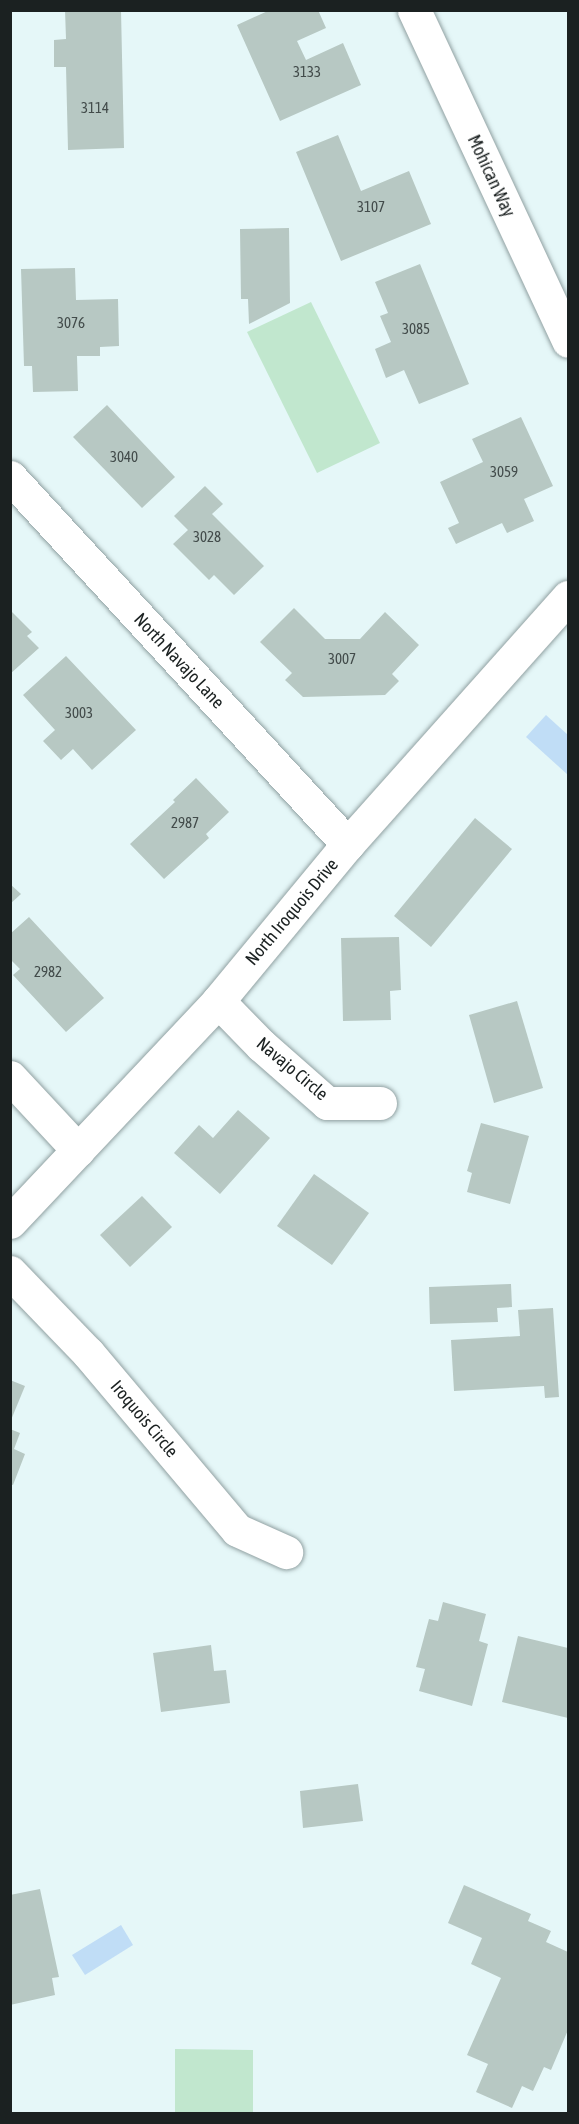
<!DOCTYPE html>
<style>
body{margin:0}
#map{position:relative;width:579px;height:2124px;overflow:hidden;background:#e5f7f8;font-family:"Asap Condensed",sans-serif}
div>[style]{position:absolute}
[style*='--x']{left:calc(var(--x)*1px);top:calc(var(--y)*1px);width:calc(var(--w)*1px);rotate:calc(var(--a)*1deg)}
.green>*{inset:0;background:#c1e7ce}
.water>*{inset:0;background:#c0ddf6}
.building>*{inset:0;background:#b7c8c3}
.roads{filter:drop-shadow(0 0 2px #91a1a2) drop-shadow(0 0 2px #91a1a2)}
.minor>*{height:33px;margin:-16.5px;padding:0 16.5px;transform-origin:16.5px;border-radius:16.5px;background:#fff}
span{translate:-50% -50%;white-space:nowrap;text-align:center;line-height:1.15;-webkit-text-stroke:4.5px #fff;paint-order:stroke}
.number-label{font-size:15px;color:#424b4a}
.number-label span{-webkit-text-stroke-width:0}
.street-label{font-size:18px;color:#1b2121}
.frame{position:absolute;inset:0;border:12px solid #1b2121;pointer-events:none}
</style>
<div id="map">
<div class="green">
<i style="clip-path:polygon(311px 302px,380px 443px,317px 473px,247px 332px)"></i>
<i style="clip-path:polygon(175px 2049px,253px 2050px,253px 2113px,175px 2113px)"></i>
</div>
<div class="water">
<i style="clip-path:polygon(546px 715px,568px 735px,568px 775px,526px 737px)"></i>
<i style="clip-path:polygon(121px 1925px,133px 1945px,85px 1975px,72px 1955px)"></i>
</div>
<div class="building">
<i style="clip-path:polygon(65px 10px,121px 10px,124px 148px,68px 150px,66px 67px,54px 67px,54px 40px,66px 39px)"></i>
<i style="clip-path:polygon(270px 10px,318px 10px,326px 28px,297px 41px,306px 60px,343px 43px,361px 85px,280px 121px,237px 25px)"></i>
<i style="clip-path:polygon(338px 135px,361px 191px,409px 171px,431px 224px,341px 261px,296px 152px)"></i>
<i style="clip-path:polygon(289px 228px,290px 303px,249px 324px,248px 299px,241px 299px,240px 229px)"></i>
<i style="clip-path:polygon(420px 264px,469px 384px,419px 404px,404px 370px,386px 378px,375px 349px,391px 342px,380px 316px,388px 313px,375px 282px)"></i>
<i style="clip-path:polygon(75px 268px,76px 300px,118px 299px,119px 346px,100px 347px,100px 356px,77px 356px,78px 391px,33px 392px,32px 366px,24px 366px,21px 269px)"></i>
<i style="clip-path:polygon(107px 405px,175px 477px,142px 508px,73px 437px)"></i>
<i style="clip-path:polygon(521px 417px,553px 486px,524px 499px,534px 521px,507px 533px,502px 523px,456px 544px,448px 528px,459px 523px,440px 482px,483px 462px,472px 439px)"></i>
<i style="clip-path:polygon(205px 486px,223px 504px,212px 514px,264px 566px,234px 595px,214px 575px,209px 580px,173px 544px,188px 530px,174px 516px)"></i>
<i style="clip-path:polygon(294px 608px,325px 639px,360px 639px,385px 612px,419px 645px,392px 674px,399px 681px,385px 695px,303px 697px,285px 680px,292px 673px,260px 642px)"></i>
<i style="clip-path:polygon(10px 610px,32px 632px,27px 636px,39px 648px,10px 674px)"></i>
<i style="clip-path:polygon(66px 656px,136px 730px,92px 770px,73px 749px,61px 760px,43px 741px,55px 730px,23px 695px)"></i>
<i style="clip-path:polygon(196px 778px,229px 812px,206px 834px,209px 838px,164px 879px,130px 844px,175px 802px,173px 800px)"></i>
<i style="clip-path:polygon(475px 818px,512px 849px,431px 947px,394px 916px)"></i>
<i style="clip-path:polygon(10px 884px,21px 894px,10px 904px)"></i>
<i style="clip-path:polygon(29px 917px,104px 998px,66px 1032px,13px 975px,20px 969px,10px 959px,10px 934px)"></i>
<i style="clip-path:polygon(399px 937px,401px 990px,390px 991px,391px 1020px,343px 1021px,341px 938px)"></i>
<i style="clip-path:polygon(517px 1001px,543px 1088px,494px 1103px,469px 1015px)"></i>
<i style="clip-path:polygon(238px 1110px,270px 1138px,220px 1194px,174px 1153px,199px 1125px,213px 1138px)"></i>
<i style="clip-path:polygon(481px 1123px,529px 1136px,510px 1204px,467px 1192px,472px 1173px,467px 1171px)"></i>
<i style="clip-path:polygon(314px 1174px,369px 1213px,332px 1265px,277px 1226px)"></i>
<i style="clip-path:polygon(142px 1196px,172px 1227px,130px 1267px,100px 1235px)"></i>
<i style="clip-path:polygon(511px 1284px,512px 1307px,497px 1308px,498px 1322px,430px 1324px,429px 1287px)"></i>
<i style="clip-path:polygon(553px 1308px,559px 1397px,545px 1398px,544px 1386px,454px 1391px,451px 1340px,520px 1336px,518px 1310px)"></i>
<i style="clip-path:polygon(10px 1380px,25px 1386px,11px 1420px,10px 1420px)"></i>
<i style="clip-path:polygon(10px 1429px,20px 1433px,14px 1449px,25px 1454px,13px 1485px,10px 1484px)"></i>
<i style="clip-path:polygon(443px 1602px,486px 1614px,479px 1641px,488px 1644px,472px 1706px,419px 1691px,425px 1669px,416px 1667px,429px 1619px,438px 1621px)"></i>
<i style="clip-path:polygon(518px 1636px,568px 1648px,568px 1718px,502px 1702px)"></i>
<i style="clip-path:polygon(211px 1645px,214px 1671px,226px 1670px,230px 1703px,161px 1712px,153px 1653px)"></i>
<i style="clip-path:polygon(358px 1784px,363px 1821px,303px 1828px,300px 1791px)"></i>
<i style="clip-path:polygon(464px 1885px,531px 1914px,528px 1921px,551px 1931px,546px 1942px,568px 1952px,568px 2030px,551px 2070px,544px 2067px,533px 2091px,522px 2086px,512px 2108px,476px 2092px,488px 2064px,467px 2055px,501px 1978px,471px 1964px,482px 1938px,448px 1923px)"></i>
<i style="clip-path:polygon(40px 1889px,59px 1977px,52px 1978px,55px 1995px,10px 2005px,10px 1895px)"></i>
</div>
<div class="roads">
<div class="minor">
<i style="--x:414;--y:10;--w:365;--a:65"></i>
<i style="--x:10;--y:477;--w:499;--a:47.4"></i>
<i style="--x:218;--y:1001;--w:62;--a:45.7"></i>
<i style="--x:261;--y:1045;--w:88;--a:41.3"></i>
<i style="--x:327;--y:1103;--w:53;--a:0"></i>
<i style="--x:10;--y:1077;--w:100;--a:47"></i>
<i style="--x:10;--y:1222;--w:303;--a:-46.7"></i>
<i style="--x:218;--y:1001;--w:204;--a:-50.4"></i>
<i style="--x:348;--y:844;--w:331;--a:-48.3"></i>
<i style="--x:10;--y:1272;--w:112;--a:46.1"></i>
<i style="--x:88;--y:1353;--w:231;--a:49.9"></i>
<i style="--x:237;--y:1530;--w:54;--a:24.2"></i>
</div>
</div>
<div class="number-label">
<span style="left:307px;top:72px">3133</span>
<span style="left:95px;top:108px">3114</span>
<span style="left:371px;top:207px">3107</span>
<span style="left:71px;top:323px">3076</span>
<span style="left:416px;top:329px">3085</span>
<span style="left:124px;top:457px">3040</span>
<span style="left:504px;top:472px">3059</span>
<span style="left:207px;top:537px">3028</span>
<span style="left:342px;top:659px">3007</span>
<span style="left:79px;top:713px">3003</span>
<span style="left:185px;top:823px">2987</span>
<span style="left:48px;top:972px">2982</span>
</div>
<div class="street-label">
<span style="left:491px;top:176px;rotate:65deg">Mohican Way</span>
<span style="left:179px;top:661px;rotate:47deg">North Navajo Lane</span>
<span style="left:292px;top:912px;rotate:-50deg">North Iroquois Drive</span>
<span style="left:292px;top:1069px;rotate:40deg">Navajo Circle</span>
<span style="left:144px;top:1419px;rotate:50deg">Iroquois Circle</span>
</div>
<div class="frame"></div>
</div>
